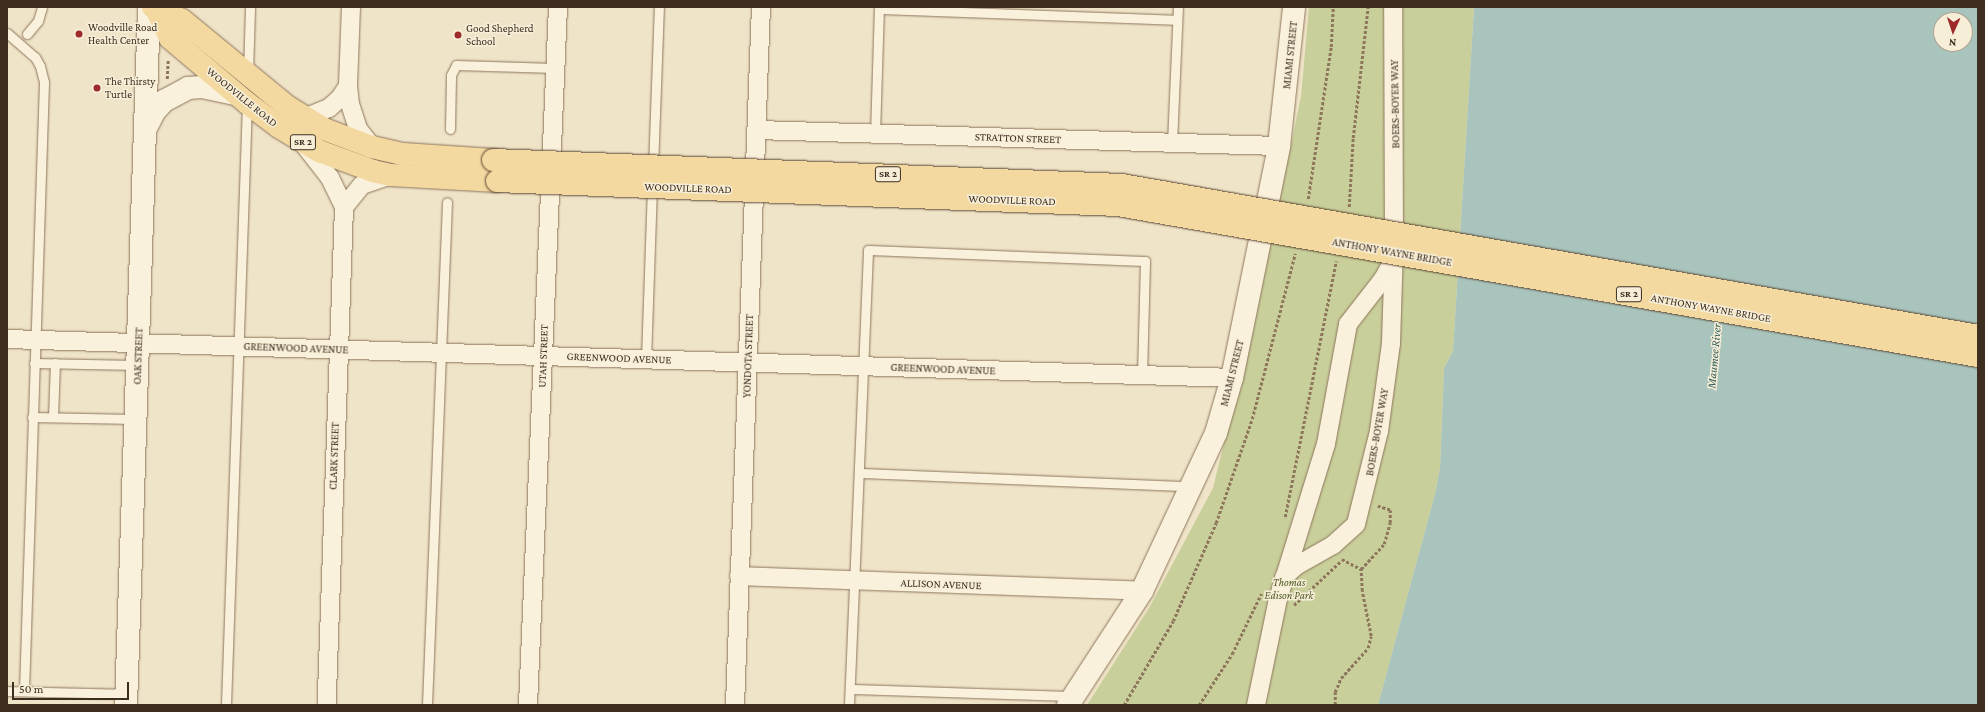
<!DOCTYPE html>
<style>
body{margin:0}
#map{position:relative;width:1985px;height:712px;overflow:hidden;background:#f0e4c8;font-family:"Crimson Pro",serif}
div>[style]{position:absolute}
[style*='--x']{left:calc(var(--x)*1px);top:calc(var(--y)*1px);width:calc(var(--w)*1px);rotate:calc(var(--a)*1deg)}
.green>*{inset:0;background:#c9cf9b}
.water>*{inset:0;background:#a9c4bc}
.path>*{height:2.5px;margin-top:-1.25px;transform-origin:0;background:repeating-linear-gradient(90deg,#8d765c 0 3px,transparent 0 5px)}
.roads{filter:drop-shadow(0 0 1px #8d765c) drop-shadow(0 0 1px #8d765c)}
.service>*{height:9px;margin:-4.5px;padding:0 4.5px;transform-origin:4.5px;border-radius:4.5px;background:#faf1dc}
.minor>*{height:18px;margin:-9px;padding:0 9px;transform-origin:9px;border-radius:9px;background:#faf1dc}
.tertiary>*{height:22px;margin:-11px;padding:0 11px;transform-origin:11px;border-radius:11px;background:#faf1dc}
.secondary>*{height:22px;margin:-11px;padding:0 11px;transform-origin:11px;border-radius:11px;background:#faf1dc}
.primary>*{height:22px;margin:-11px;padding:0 11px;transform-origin:11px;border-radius:11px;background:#f3d9a0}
.bridges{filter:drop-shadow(0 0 1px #5b4430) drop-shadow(0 0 1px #5b4430)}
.primary-bridge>*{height:22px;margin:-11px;padding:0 11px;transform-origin:11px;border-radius:11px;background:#f3d9a0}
.dots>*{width:11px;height:11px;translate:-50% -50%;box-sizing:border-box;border:2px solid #f7eed8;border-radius:50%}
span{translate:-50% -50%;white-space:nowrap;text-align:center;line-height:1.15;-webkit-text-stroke:3px #f7eed8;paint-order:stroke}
.shield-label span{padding:1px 3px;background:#f7eed8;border:1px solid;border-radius:3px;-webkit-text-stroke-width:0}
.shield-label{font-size:10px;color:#3d2e20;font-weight:700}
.poi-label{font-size:11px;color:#3d2e20}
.left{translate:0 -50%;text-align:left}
.street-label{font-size:11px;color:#3d2e20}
.park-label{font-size:11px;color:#4d5a26;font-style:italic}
.water-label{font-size:12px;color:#2f5d5a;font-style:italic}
.frame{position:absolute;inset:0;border:8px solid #3d2e20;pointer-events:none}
.north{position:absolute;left:1933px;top:12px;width:40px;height:40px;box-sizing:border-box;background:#f7eed8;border:1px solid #ada18e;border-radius:50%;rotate:183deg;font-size:11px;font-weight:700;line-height:16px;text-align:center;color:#3d2e20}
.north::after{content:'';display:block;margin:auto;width:14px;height:18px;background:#9e2a2b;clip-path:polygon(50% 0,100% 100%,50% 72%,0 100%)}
.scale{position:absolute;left:12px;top:682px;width:117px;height:18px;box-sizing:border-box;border:2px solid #3d2e20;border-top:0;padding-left:5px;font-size:12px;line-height:14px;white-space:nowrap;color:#3d2e20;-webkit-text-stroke:3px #f7eed8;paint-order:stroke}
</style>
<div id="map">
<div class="green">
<i style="clip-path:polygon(1309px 7px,1474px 7px,1453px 351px,1444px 368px,1440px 468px,1435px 494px,1378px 705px,1087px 705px,1149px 608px,1213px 488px,1258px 305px,1301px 96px)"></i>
</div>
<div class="water">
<i style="clip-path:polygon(evenodd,1474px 7px,1978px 7px,1978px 705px,1378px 705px,1435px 494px,1440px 468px,1444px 368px,1453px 351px,1474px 7px,1941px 20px,1965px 20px,1965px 44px,1941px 44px,1941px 20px)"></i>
</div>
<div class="path">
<i style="--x:167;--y:79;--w:19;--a:-87"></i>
<i style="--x:1308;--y:199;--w:154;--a:-81.4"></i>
<i style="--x:1331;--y:47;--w:40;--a:-87.1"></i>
<i style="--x:1349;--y:207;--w:69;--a:-86.7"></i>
<i style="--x:1353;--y:138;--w:132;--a:-83.5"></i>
<i style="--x:1285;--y:517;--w:261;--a:-78.7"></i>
<i style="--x:1342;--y:559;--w:21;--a:28"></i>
<i style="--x:1294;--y:605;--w:64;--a:-43.1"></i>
<i style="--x:1124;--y:705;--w:97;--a:-59.7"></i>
<i style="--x:1173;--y:621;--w:107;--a:-66.3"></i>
<i style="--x:1216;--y:523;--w:110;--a:-70.9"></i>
<i style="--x:1252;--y:419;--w:171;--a:-75.4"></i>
<i style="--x:1199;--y:705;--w:61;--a:-57.1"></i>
<i style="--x:1232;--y:654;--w:67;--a:-64.2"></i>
<i style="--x:1335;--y:705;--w:13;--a:-90"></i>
<i style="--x:1335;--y:692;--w:15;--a:-67"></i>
<i style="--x:1341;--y:678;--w:40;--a:-48"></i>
<i style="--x:1368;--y:648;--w:12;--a:-76"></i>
<i style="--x:1371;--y:636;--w:46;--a:-101.3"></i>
<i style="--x:1362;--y:591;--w:22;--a:-93"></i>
<i style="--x:1361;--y:569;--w:34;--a:-47"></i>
<i style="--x:1384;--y:544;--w:22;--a:-74"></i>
<i style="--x:1390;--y:523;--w:13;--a:-90"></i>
<i style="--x:1390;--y:510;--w:14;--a:-163"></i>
</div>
<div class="roads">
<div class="service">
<i style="--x:879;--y:9;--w:298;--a:2.1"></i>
<i style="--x:7;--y:33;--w:37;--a:41"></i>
<i style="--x:35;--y:57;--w:10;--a:61"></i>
<i style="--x:40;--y:66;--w:16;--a:76"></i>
<i style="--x:44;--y:82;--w:609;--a:91.88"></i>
<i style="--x:27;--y:34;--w:17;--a:-50"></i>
<i style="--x:38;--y:21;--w:15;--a:-74"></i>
<i style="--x:248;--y:72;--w:65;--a:-88.2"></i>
<i style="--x:450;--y:129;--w:54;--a:-88.9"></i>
<i style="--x:451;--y:75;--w:11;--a:-63"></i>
<i style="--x:456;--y:65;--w:99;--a:1.7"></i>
<i style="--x:875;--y:134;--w:127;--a:-88.2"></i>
<i style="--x:1172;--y:143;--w:136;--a:-87.5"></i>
<i style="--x:653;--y:168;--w:161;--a:-87.9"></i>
<i style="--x:646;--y:359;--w:172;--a:-88"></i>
<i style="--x:34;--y:363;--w:103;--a:1.1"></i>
<i style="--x:32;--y:417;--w:103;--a:1.1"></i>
<i style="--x:53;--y:417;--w:54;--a:-87.9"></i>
<i style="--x:860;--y:473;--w:330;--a:2.3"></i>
<i style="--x:850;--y:689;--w:223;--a:1.8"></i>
<i style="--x:7;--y:691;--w:120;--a:1.4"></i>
<i style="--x:226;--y:705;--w:600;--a:-88"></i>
<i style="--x:427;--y:705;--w:503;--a:-87.72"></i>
<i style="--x:849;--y:705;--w:455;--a:-87.6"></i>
<i style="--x:868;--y:250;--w:277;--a:2.3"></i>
<i style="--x:1145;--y:261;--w:114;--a:91.5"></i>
</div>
<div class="minor">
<i style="--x:351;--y:7;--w:79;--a:92.2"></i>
<i style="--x:348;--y:86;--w:18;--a:84"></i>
<i style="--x:350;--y:104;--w:26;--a:72"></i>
<i style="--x:358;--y:129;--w:23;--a:52"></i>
<i style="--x:304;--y:118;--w:27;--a:-22"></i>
<i style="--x:329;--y:108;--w:15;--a:-42"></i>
<i style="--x:340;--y:98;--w:14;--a:-56"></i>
<i style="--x:757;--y:130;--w:522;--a:1.76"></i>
<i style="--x:302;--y:142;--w:46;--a:52.1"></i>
<i style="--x:330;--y:178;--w:32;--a:64"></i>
<i style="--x:344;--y:207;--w:498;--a:92"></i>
<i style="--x:344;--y:207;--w:28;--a:-51"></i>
<i style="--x:362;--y:185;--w:31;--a:-19"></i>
<i style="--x:7;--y:339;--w:1226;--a:1.82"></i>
<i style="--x:739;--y:576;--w:403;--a:2.1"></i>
<i style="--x:1284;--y:577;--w:16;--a:-43"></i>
<i style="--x:1296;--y:566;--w:43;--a:-29.6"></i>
<i style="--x:1333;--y:545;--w:31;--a:-42"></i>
<i style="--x:1356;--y:524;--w:96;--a:-76.1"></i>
<i style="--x:1379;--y:431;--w:89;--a:-82.2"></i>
<i style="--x:1391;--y:343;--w:95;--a:-88.2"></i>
<i style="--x:1394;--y:248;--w:241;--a:-90.2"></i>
<i style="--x:528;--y:705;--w:699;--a:-87.54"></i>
<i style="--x:735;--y:705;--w:698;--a:-87.87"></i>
<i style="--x:1256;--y:705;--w:108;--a:-78.3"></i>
<i style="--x:1278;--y:599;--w:162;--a:-72.8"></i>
<i style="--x:1326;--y:444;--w:122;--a:-79.6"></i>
<i style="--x:1348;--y:324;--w:57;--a:-52.1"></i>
<i style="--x:1383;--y:279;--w:18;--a:-61"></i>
</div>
<div class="tertiary">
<i style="--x:1068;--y:705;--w:136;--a:-57"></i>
<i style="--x:1142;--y:591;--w:174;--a:-64.9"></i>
<i style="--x:1216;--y:433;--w:57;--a:-73.8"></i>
<i style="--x:1232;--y:378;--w:237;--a:-78.5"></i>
<i style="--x:1279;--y:146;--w:140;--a:-83.8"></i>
</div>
<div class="secondary">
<i style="--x:145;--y:130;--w:20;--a:-63"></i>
<i style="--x:154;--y:112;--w:15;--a:-48"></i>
<i style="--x:164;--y:101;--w:27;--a:-28"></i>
<i style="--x:188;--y:88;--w:14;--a:-4"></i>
<i style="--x:202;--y:87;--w:35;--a:12"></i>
<i style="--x:126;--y:705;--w:698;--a:-88.11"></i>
</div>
<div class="primary">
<i style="--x:153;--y:7;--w:32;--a:24"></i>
<i style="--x:182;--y:20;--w:137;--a:39.4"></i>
<i style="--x:288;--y:107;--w:42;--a:31.4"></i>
<i style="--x:324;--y:129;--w:51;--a:20.6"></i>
<i style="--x:372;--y:147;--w:32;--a:13"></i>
<i style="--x:403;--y:154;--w:90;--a:3.8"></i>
<i style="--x:156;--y:9;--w:32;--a:64"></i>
<i style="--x:170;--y:38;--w:101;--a:40.2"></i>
<i style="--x:247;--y:103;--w:40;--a:37"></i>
<i style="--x:279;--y:127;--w:47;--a:31"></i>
<i style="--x:319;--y:151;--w:58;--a:20.3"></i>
<i style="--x:373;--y:171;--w:18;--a:13"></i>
<i style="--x:391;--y:175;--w:106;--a:3.2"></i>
</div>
</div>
<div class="bridges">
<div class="primary-bridge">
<i style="--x:493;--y:160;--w:629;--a:2.28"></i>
<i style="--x:1122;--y:185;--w:869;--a:10"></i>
<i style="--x:497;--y:181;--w:621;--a:2.21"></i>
<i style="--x:1118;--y:205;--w:873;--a:9.96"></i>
</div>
</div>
<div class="dots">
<i style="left:79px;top:34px;background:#9e2a2b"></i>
<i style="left:458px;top:35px;background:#9e2a2b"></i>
<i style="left:97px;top:88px;background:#9e2a2b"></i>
</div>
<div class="shield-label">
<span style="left:303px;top:142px">SR 2</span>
<span style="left:888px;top:174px">SR 2</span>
<span style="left:1629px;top:294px">SR 2</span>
</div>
<div class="poi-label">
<span class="left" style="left:88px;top:34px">Woodville Road<br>Health Center</span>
<span class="left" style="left:466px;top:35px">Good Shepherd<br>School</span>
<span class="left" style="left:105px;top:88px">The Thirsty<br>Turtle</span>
</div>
<div class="street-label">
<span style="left:1290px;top:55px;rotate:-84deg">MIAMI STREET</span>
<span style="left:242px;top:97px;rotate:39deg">WOODVILLE ROAD</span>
<span style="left:1395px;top:104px;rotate:-91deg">BOERS-BOYER WAY</span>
<span style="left:1018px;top:138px;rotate:2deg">STRATTON STREET</span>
<span style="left:688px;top:188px;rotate:2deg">WOODVILLE ROAD</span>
<span style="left:1012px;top:200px;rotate:2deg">WOODVILLE ROAD</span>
<span style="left:1392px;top:252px;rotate:10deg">ANTHONY WAYNE BRIDGE</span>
<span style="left:1711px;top:308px;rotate:10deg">ANTHONY WAYNE BRIDGE</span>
<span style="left:296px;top:348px;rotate:2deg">GREENWOOD AVENUE</span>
<span style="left:138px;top:356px;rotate:-88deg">OAK STREET</span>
<span style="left:543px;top:356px;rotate:-88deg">UTAH STREET</span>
<span style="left:748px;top:356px;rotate:-88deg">YONDOTA STREET</span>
<span style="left:619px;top:358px;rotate:2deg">GREENWOOD AVENUE</span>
<span style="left:943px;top:369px;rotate:2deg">GREENWOOD AVENUE</span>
<span style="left:1232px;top:373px;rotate:-76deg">MIAMI STREET</span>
<span style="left:1377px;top:432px;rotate:-80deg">BOERS-BOYER WAY</span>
<span style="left:334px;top:456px;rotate:-88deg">CLARK STREET</span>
<span style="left:941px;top:584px;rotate:2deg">ALLISON AVENUE</span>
</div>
<div class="park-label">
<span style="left:1289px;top:589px">Thomas<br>Edison Park</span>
</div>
<div class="water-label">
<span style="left:1715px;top:356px;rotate:-85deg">Maumee River</span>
</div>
<div class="frame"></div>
<div class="north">N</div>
<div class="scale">50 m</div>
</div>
